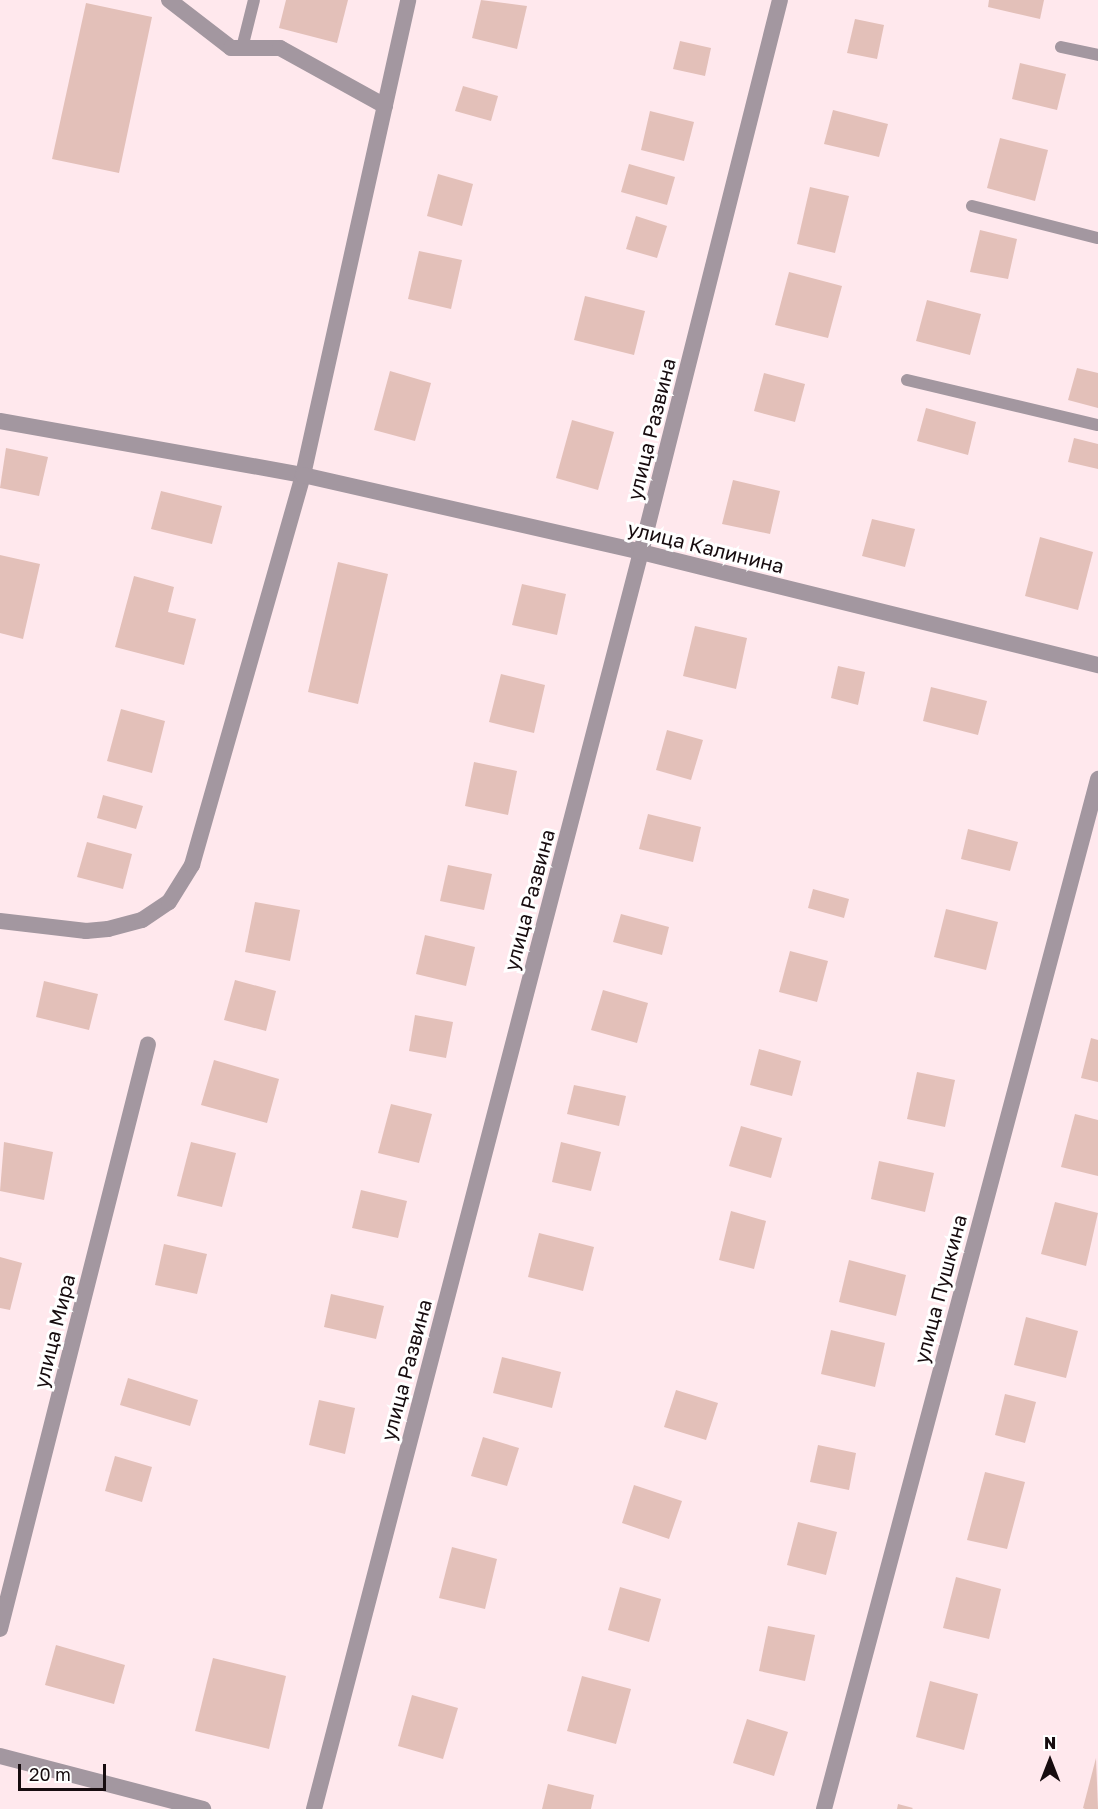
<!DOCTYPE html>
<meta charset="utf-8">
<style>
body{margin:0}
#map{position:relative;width:1098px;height:1809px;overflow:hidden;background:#ffe8ed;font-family:"Golos Text",sans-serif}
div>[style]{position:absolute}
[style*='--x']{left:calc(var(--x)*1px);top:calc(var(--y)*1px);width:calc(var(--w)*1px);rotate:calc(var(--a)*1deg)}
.building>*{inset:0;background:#e3c0b9}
.service>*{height:12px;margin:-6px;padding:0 6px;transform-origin:6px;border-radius:6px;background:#a397a0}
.minor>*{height:16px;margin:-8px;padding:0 8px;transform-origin:8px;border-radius:8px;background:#a397a0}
.tertiary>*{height:16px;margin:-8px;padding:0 8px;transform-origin:8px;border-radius:8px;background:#a397a0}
span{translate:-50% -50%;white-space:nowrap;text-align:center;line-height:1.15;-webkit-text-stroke:6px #fff;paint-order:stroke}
.street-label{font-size:20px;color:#170c0f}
.north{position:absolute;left:1020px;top:1731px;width:60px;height:60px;-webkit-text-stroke:4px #fff;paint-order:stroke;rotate:0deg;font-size:16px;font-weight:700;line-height:24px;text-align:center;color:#170c0f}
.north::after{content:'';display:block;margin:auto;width:21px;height:27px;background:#170c0f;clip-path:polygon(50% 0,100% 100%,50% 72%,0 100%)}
.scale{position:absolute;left:18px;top:1764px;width:88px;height:27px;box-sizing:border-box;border:3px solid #170c0f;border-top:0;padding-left:8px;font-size:18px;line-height:21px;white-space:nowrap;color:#170c0f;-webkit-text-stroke:4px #fff;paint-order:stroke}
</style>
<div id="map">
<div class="building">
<i style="clip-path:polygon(286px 0,348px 0,337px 43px,279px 28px)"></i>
<i style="clip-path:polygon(481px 0,527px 6px,517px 49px,472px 38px)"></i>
<i style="clip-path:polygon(989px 0,1044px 0,1040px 19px,988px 7px)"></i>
<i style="clip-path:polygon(86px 3px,152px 17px,119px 173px,52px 159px)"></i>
<i style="clip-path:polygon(855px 19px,884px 25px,877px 59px,847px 53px)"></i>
<i style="clip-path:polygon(680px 41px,711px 48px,705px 76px,673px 69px)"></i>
<i style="clip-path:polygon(1020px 63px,1066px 74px,1057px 110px,1012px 99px)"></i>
<i style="clip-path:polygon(463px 86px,498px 96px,491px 121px,455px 111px)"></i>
<i style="clip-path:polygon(833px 110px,888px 124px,879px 157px,824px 144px)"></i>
<i style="clip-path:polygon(650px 111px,694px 122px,684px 161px,641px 150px)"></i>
<i style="clip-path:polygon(1000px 138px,1048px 150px,1035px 201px,987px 188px)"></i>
<i style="clip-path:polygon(629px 164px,675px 177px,667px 205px,621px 192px)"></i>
<i style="clip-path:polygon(438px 174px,473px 184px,462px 226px,427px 216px)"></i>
<i style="clip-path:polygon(810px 187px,849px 196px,835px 253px,797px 244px)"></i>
<i style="clip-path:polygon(636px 216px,667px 226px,657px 258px,626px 249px)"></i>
<i style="clip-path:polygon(980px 230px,1017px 239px,1008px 279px,970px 272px)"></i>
<i style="clip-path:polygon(419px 251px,462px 260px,451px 309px,408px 299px)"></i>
<i style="clip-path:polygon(789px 272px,842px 286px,828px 338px,775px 325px)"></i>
<i style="clip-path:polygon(585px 296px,645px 311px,634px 355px,574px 340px)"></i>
<i style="clip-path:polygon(927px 300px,981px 314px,970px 355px,916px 341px)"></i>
<i style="clip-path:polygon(1077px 368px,1098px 373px,1098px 408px,1068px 400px)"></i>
<i style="clip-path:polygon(390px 371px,431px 383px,415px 441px,374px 430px)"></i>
<i style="clip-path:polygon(764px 373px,805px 384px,795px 422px,754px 411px)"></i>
<i style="clip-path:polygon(926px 408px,976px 422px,968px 455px,917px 441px)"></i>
<i style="clip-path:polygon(572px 420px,614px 432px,598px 490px,556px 478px)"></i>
<i style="clip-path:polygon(1074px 438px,1098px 444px,1098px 469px,1068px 462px)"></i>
<i style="clip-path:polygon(6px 448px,48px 457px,39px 496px,0 488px)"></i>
<i style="clip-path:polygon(733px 480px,780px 491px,770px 534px,722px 524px)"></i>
<i style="clip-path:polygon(161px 491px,222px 506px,212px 544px,151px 529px)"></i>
<i style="clip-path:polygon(872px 519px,915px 529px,905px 567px,862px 556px)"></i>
<i style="clip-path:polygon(1040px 537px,1093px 552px,1078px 610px,1025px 596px)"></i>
<i style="clip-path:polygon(0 555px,40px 564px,23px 639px,0 633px)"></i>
<i style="clip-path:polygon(338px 562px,388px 574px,358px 704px,308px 692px)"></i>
<i style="clip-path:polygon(134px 576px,174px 587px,168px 612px,196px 619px,184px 665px,115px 647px)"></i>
<i style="clip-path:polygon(522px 584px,566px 594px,557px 635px,512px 625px)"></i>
<i style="clip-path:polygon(695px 626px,747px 638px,736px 689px,683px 676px)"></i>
<i style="clip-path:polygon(838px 666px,865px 672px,858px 705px,831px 698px)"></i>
<i style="clip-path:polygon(501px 674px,545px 685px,534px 733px,489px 722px)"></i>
<i style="clip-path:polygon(931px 687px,987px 701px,978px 735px,923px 721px)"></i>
<i style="clip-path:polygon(121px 709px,165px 721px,152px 773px,107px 761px)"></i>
<i style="clip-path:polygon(667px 730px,703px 740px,691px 780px,656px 770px)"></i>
<i style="clip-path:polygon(474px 762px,517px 771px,508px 815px,465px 806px)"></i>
<i style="clip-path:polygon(103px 795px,143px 806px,136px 829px,97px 818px)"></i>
<i style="clip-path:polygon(648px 814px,701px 827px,693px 862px,639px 849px)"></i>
<i style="clip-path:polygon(968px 829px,1018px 842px,1010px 871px,961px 859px)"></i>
<i style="clip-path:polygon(87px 842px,132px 854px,123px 889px,77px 877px)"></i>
<i style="clip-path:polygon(448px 865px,492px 874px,484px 910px,440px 901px)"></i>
<i style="clip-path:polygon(813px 889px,849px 899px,844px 918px,808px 908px)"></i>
<i style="clip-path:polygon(255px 902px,300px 910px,290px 961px,245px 952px)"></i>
<i style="clip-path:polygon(946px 909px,998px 922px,986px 970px,934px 957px)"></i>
<i style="clip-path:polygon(621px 914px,669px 927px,662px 955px,613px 942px)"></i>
<i style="clip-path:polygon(425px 935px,475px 947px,466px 986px,416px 974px)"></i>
<i style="clip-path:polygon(790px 951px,828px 961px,817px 1002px,779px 992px)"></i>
<i style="clip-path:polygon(235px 980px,276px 991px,266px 1031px,224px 1020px)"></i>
<i style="clip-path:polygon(44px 981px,98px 994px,89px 1030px,36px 1017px)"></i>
<i style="clip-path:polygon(603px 990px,648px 1003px,637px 1043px,591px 1030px)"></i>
<i style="clip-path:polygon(415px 1015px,453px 1022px,446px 1058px,409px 1051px)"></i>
<i style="clip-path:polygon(1091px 1038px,1098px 1040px,1098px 1082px,1081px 1078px)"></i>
<i style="clip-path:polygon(759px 1049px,801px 1061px,792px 1096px,750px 1085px)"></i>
<i style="clip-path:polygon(214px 1060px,279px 1079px,267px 1123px,201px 1105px)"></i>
<i style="clip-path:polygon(917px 1072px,955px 1080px,945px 1127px,907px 1119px)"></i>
<i style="clip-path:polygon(574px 1085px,626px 1096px,619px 1126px,567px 1114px)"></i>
<i style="clip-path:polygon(391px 1104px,432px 1114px,419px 1163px,378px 1153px)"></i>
<i style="clip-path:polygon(1075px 1114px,1098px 1120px,1098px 1176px,1061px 1167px)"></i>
<i style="clip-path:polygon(741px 1126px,782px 1138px,771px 1178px,729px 1166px)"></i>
<i style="clip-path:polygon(4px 1142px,53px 1152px,44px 1200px,0 1191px)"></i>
<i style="clip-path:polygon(191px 1142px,236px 1153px,222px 1207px,177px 1196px)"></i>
<i style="clip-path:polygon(561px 1142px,601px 1152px,591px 1191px,552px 1182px)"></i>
<i style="clip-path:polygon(879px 1161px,934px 1173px,925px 1212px,871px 1199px)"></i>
<i style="clip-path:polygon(361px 1190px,407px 1201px,398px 1238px,352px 1228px)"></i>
<i style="clip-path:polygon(1055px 1202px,1098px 1213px,1086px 1266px,1041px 1254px)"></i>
<i style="clip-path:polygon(731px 1211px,766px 1221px,754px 1269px,719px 1260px)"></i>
<i style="clip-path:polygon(539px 1233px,594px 1247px,583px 1291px,528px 1277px)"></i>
<i style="clip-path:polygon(164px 1244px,207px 1254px,197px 1294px,155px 1285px)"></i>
<i style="clip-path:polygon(0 1257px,22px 1263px,10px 1310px,0 1308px)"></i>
<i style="clip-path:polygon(849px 1260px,906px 1275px,896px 1316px,839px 1302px)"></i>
<i style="clip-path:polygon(331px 1294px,384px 1306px,376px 1339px,324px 1327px)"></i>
<i style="clip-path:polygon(1026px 1317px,1078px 1331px,1066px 1378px,1014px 1365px)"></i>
<i style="clip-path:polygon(831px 1330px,885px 1343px,875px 1387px,821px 1374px)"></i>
<i style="clip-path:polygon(502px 1357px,561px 1372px,552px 1408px,493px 1393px)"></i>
<i style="clip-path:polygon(128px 1378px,198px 1400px,190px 1426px,120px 1405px)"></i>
<i style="clip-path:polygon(676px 1390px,718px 1403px,706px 1440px,664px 1427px)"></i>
<i style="clip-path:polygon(1005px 1394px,1036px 1402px,1025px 1443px,995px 1435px)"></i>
<i style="clip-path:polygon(319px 1400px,355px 1408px,345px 1454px,309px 1445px)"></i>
<i style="clip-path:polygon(483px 1437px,519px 1448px,507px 1486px,471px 1476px)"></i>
<i style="clip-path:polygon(818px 1445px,856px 1453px,849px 1490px,810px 1482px)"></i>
<i style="clip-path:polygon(115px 1456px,152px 1467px,142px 1502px,105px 1491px)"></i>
<i style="clip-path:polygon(985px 1472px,1025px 1482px,1007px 1549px,967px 1540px)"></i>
<i style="clip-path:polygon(634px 1485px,682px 1501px,669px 1539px,622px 1523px)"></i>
<i style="clip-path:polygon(798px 1522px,837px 1532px,826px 1575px,787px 1565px)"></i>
<i style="clip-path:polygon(452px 1547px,497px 1559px,485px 1609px,439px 1598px)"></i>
<i style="clip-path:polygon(956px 1577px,1001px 1589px,989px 1639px,943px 1628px)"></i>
<i style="clip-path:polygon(620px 1587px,661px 1599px,649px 1642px,608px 1630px)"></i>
<i style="clip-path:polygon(768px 1626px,815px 1635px,805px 1681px,759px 1671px)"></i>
<i style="clip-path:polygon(56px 1645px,125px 1665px,114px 1704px,45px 1685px)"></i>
<i style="clip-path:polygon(213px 1658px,286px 1676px,269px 1749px,195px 1731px)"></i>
<i style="clip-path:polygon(582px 1676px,631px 1689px,616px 1744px,567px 1731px)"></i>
<i style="clip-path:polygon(930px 1681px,978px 1694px,964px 1750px,916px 1737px)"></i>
<i style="clip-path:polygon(412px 1695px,458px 1708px,443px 1759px,398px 1746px)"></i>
<i style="clip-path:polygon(747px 1719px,788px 1732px,774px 1776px,733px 1763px)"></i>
<i style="clip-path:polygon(1096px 1758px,1098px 1809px,1085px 1809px,1083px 1808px)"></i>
<i style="clip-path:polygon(548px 1784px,594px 1795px,591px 1809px,542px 1809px)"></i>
<i style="clip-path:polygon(898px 1804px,913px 1808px,912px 1809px,897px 1809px)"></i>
</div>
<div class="service">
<i style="--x:1061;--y:47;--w:38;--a:12"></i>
<i style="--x:242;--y:48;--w:49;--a:-76"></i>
<i style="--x:972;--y:206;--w:130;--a:14.3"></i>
<i style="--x:907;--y:380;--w:196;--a:13.3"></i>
</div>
<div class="minor">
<i style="--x:169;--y:0;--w:78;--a:37.7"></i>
<i style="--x:231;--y:48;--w:49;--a:0"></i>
<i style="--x:280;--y:48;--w:120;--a:28.9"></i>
<i style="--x:0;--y:421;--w:308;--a:10.1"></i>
<i style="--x:303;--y:475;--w:486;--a:-77.5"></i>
<i style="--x:0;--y:1629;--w:603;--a:-75.8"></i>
<i style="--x:314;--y:1809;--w:1299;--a:-75.42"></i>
<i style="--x:641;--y:552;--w:569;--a:-75.87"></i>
</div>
<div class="tertiary">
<i style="--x:0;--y:921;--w:87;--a:6.6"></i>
<i style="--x:86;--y:931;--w:22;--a:-5"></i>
<i style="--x:108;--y:929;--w:35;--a:-15"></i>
<i style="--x:142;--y:920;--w:32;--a:-34"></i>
<i style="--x:169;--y:902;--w:44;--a:-58.1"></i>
<i style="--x:192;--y:865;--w:405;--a:-74.1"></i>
<i style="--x:303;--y:475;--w:347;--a:12.8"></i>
<i style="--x:641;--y:552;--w:471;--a:13.9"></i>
<i style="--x:0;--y:1756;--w:210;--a:14.6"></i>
<i style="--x:824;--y:1809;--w:1066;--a:-75.1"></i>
</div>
<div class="street-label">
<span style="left:651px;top:429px;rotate:-76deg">улица Развина</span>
<span style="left:706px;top:547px;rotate:14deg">улица Калинина</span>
<span style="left:529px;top:900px;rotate:-75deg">улица Развина</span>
<span style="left:940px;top:1289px;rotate:-75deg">улица Пушкина</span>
<span style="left:54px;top:1331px;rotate:-76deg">улица Мира</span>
<span style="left:406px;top:1370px;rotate:-75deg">улица Развина</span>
</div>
<div class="north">N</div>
<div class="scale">20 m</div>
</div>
